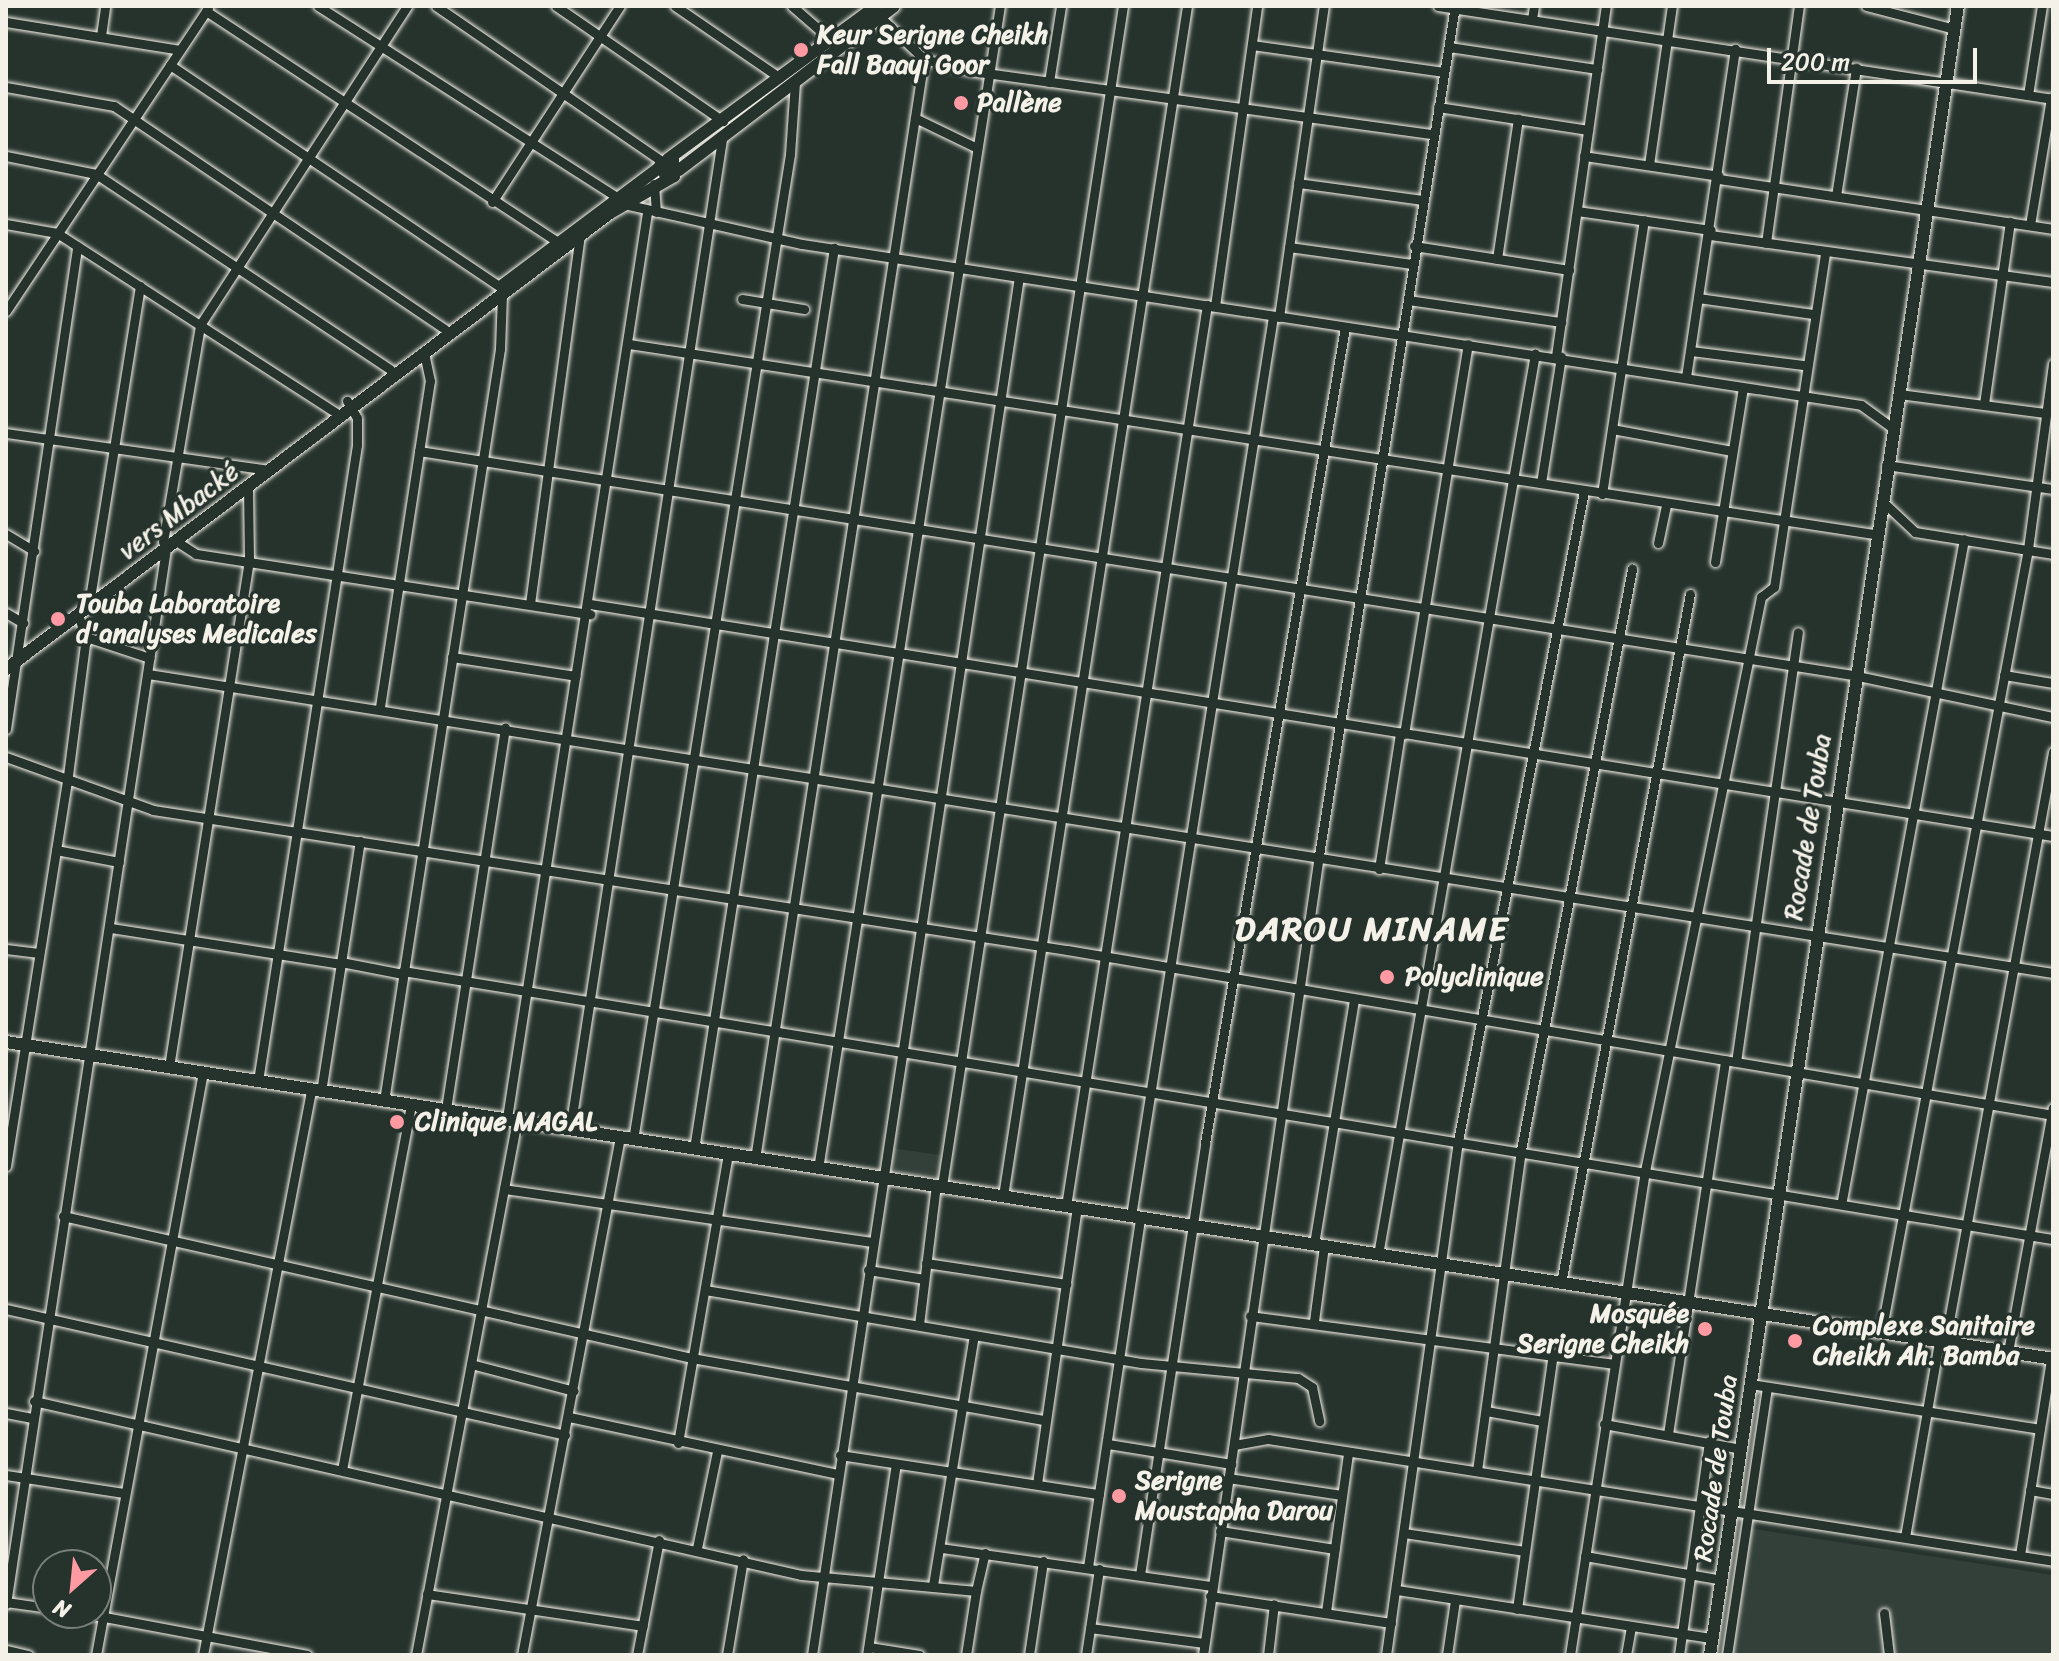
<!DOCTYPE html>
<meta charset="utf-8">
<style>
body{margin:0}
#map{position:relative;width:2059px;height:1661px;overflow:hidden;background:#26332d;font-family:Sriracha,sans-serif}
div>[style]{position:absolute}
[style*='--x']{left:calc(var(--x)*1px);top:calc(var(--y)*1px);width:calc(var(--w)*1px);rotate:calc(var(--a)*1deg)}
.built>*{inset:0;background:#333f39}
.roads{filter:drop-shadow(0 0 2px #f4f1e8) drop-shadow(0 0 2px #f4f1e8)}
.minor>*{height:9px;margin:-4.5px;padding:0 4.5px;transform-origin:4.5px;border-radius:4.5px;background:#26332d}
.major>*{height:12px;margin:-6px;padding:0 6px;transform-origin:6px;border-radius:6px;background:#26332d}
.dots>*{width:22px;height:22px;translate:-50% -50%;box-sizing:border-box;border:4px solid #26332d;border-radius:50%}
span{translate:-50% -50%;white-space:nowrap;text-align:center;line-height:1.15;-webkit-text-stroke:6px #26332d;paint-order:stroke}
.poi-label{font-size:26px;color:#f4f1e8;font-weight:700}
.left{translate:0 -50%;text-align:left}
.right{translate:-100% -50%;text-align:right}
.street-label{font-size:26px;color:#f4f1e8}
.district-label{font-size:34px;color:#f4f1e8;font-weight:700;letter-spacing:2px}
.frame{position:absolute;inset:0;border:8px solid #f4f1e8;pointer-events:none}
.north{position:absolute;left:32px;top:1549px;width:80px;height:80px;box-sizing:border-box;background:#26332d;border:2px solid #787f78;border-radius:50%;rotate:207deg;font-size:22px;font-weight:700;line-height:32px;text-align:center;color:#f4f1e8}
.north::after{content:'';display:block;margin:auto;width:28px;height:36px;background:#ff9aa2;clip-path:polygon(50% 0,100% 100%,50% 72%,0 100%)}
.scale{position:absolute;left:1767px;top:48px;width:210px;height:36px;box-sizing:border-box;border:4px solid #f4f1e8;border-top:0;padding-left:10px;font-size:24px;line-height:28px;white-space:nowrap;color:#f4f1e8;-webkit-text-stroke:6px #26332d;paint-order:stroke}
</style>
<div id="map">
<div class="built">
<i style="clip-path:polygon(889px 1148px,941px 1155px,939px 1177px,898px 1172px,887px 1163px)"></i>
<i style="clip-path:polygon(1747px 1528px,2053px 1575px,2053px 1655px,1729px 1655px)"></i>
</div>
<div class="roads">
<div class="minor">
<i style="--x:318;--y:6;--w:355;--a:32.6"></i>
<i style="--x:436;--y:6;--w:275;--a:34.5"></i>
<i style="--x:556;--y:6;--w:203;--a:34.6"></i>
<i style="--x:675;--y:6;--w:127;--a:34.4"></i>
<i style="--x:792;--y:6;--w:53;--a:41.2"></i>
<i style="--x:1438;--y:6;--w:622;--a:8.6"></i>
<i style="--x:1866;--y:6;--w:92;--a:14.5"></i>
<i style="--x:206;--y:11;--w:420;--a:33.3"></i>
<i style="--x:880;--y:17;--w:61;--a:43.7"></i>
<i style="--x:924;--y:59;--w:49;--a:14.3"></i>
<i style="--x:971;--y:71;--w:466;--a:7.8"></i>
<i style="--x:1532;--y:19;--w:13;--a:-81"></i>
<i style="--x:6;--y:22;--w:176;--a:9.1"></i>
<i style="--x:101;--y:36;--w:30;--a:-82"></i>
<i style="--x:1252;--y:45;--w:194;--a:8"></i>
<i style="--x:1449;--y:47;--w:150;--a:8.5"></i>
<i style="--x:170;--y:65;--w:398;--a:33.9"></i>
<i style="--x:1049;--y:82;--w:77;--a:-81"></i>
<i style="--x:6;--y:87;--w:110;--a:10"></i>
<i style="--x:114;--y:106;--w:399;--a:34"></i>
<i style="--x:2028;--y:95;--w:90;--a:-81.1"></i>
<i style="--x:1438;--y:107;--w:152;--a:8.7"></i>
<i style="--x:915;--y:118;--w:69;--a:25.8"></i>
<i style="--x:6;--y:156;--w:92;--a:11.3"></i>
<i style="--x:96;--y:174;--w:353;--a:33.6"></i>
<i style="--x:1584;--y:156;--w:136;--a:8.4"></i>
<i style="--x:1649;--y:165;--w:161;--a:-81.8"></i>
<i style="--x:1719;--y:179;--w:338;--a:8.5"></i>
<i style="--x:1298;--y:183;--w:125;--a:7.8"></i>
<i style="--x:654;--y:184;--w:28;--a:86"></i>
<i style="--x:1836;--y:196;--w:130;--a:-81.1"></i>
<i style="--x:492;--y:202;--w:234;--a:-56.9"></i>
<i style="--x:624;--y:204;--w:182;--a:12.7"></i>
<i style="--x:802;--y:244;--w:1071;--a:8.64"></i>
<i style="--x:1861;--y:405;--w:39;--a:36"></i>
<i style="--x:1577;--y:211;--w:135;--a:8.1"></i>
<i style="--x:6;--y:224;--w:52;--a:10"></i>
<i style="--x:57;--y:233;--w:336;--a:32.8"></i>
<i style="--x:2030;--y:225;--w:129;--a:-80.6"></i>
<i style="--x:1710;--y:235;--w:346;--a:7.8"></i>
<i style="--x:1766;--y:243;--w:239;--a:-82.1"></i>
<i style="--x:1414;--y:246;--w:157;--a:8.8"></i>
<i style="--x:1289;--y:247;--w:124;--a:7.9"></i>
<i style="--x:1497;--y:259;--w:142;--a:-81.5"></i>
<i style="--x:1698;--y:298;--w:116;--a:7.9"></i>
<i style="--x:742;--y:299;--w:63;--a:9.2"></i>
<i style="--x:1408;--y:300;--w:155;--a:8.2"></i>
<i style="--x:1215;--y:306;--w:303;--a:-82"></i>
<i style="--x:6;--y:311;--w:364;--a:-56.3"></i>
<i style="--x:1279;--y:317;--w:314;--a:-81.8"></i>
<i style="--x:629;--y:344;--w:1259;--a:8.68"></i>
<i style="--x:1691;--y:351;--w:113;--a:7.1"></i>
<i style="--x:1556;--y:356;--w:354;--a:-81.9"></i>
<i style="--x:1686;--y:377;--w:332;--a:-81.5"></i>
<i style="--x:1899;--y:394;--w:147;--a:7.4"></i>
<i style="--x:1984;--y:404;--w:184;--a:-81.9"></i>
<i style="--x:1612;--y:429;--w:122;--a:10.4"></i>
<i style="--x:6;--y:433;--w:265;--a:8"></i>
<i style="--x:419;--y:451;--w:1451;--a:8.88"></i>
<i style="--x:1853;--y:675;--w:204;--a:11.9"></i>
<i style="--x:1886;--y:465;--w:169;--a:8.2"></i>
<i style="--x:1541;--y:483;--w:128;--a:-81"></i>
<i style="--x:1602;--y:494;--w:277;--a:-81.3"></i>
<i style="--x:1882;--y:501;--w:45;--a:43.2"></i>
<i style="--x:1915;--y:532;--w:140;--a:9.1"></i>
<i style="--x:6;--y:534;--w:33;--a:31"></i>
<i style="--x:176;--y:541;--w:24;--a:33"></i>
<i style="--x:196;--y:554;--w:399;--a:8.7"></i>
<i style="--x:163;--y:542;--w:220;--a:-80.3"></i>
<i style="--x:200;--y:325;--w:380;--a:-57"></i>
<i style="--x:1658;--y:543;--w:39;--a:-78"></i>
<i style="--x:1715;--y:562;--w:176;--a:-80.9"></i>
<i style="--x:90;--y:598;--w:316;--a:-80.9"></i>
<i style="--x:530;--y:604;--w:367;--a:-82.3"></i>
<i style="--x:590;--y:604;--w:1481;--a:9.01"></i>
<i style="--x:6;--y:613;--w:20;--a:30"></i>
<i style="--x:86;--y:637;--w:67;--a:18.2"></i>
<i style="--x:452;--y:657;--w:125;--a:8.7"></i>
<i style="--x:148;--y:674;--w:1928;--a:8.92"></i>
<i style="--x:2004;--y:675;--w:50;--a:9.3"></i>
<i style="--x:380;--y:707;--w:330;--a:-81.3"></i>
<i style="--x:430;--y:381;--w:29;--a:-102"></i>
<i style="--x:6;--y:729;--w:488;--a:-81.6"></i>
<i style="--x:1404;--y:734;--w:395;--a:-80.7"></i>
<i style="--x:6;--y:757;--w:156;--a:19.8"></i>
<i style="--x:153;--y:810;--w:925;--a:8.71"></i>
<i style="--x:1067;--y:950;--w:1000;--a:9.5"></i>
<i style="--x:56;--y:850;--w:64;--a:10.8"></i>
<i style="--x:1379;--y:869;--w:138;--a:-81.2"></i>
<i style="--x:111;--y:928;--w:233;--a:8.9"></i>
<i style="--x:6;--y:949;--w:33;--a:7"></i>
<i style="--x:341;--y:962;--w:63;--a:11"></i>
<i style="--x:403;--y:971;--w:1672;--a:9.23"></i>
<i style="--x:1736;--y:1062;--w:434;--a:-81.8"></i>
<i style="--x:169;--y:1067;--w:513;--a:-81.03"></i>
<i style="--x:249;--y:560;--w:75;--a:-90.8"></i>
<i style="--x:258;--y:1081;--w:644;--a:-81.15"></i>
<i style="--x:357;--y:445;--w:27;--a:-90"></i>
<i style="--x:357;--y:418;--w:20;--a:-120"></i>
<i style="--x:321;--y:1092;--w:254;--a:-81.2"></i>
<i style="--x:384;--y:1101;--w:761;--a:-81.23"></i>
<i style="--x:500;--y:349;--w:54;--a:-87.9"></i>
<i style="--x:446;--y:1109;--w:386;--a:-81.2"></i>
<i style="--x:507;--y:1118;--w:916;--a:-81.21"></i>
<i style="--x:570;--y:1129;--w:1002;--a:-81.27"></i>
<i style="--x:633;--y:1140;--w:998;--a:-80.95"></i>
<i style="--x:790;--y:154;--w:71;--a:-86"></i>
<i style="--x:694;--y:1149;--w:912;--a:-81.17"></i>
<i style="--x:755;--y:1159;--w:1113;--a:-81.27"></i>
<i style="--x:6;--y:1166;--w:388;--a:-81"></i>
<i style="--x:67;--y:783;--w:147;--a:-82.6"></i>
<i style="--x:86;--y:637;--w:23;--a:-110"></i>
<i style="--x:818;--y:1169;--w:1177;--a:-81.11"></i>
<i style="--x:942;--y:1186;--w:1194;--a:-81.28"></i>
<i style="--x:504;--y:1189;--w:371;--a:8.2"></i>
<i style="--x:1003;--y:1196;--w:1204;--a:-81.21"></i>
<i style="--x:1842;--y:1200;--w:672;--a:-79.54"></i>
<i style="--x:1066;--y:1206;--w:912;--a:-81.11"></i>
<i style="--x:63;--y:1216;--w:645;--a:12.72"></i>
<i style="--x:692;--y:1358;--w:358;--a:10"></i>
<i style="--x:1131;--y:1216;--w:911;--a:-81.03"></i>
<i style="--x:1314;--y:1244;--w:248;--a:-80.7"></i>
<i style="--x:1378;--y:1255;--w:915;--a:-80.12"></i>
<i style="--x:926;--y:1263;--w:142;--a:8.5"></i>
<i style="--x:868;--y:1270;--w:57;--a:9.1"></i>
<i style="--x:1561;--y:1283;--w:701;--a:-79.4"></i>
<i style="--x:705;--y:1290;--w:442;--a:9.5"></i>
<i style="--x:1141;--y:1363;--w:158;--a:5.5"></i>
<i style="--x:1298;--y:1378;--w:17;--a:33"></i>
<i style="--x:1312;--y:1387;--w:35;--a:78"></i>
<i style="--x:6;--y:1309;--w:573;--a:12.7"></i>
<i style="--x:1250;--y:1316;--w:367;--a:7.5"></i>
<i style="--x:1314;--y:1321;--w:76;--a:-82.4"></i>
<i style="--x:919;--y:1325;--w:141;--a:-83.1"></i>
<i style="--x:1881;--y:1333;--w:798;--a:-79.38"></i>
<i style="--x:2028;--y:549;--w:187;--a:-82.3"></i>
<i style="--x:1945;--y:1343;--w:601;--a:-79.64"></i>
<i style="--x:2008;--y:1352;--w:248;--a:-79.6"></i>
<i style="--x:471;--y:1364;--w:106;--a:14.7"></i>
<i style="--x:1750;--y:1384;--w:293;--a:8.8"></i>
<i style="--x:34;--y:1401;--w:786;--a:12.78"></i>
<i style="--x:801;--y:1575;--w:176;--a:5.2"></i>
<i style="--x:976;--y:1591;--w:39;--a:-77"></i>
<i style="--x:1486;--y:1411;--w:57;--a:10.1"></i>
<i style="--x:6;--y:1413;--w:25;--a:11"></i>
<i style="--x:569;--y:1417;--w:274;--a:12"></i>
<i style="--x:1604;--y:1424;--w:139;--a:10.3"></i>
<i style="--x:1668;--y:1434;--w:378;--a:-81.3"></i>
<i style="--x:678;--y:1443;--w:293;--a:-80.2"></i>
<i style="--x:1108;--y:1444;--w:125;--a:9.2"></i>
<i style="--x:1234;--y:1445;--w:35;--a:-10"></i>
<i style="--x:1268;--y:1439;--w:794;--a:8.83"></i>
<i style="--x:840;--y:1455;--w:262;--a:8.6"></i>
<i style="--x:342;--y:1470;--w:372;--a:-79.3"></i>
<i style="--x:1477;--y:1471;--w:324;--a:-82.2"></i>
<i style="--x:1521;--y:1150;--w:592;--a:-79.18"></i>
<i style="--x:6;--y:1475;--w:119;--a:8.7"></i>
<i style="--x:1228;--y:1478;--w:115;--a:8.5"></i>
<i style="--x:1037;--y:1484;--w:279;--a:-81.8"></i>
<i style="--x:2030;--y:1490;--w:23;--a:10"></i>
<i style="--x:1220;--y:1531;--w:116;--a:8.9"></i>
<i style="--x:1404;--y:1533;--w:122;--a:8.5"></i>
<i style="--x:1905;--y:1537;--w:198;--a:-80.1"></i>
<i style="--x:697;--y:1548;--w:99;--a:-78.3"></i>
<i style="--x:941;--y:1548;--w:273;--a:8"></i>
<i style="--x:2020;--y:1555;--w:198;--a:-81"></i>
<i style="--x:1585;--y:1556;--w:139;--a:9.9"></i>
<i style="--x:1088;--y:1567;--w:354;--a:-81.5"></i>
<i style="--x:1140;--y:1575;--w:437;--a:-81.4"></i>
<i style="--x:1205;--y:1143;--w:828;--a:-80.26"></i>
<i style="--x:933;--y:1585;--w:253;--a:-80.7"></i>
<i style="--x:1397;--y:1590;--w:319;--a:8.7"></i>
<i style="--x:427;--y:1594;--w:218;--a:8.4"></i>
<i style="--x:1210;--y:1596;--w:183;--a:8.5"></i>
<i style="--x:6;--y:1602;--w:42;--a:8.1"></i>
<i style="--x:6;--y:1604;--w:1068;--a:-81.38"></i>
<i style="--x:1517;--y:1609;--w:258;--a:-82"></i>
<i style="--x:1326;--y:1612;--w:160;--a:-82.1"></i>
<i style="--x:83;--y:1613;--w:228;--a:10.6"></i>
<i style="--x:1884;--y:1613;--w:42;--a:83.2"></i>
<i style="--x:1090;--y:1628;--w:115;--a:7.5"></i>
<i style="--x:869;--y:1647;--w:51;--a:9.1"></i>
<i style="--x:6;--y:1650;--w:23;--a:13"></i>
<i style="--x:96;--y:1655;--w:593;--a:-79.6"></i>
<i style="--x:203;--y:1655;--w:574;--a:-79.16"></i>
<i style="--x:416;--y:1655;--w:544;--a:-79.31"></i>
<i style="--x:522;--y:1655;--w:527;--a:-79.29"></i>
<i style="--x:637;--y:1655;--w:117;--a:-79.2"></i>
<i style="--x:727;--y:1655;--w:97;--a:-80.5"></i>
<i style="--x:812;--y:1655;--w:1393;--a:-81.46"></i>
<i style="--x:867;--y:1655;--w:193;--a:-81.4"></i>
<i style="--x:966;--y:1655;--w:65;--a:-81.1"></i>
<i style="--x:1029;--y:1655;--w:95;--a:-81.5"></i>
<i style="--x:1086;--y:1655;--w:87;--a:-81.4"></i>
<i style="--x:1203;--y:1655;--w:808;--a:-81.75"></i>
<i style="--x:1319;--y:855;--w:860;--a:-80.9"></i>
<i style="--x:1268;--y:1655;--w:51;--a:-83.3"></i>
<i style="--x:1386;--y:1655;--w:519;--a:-82.03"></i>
<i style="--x:1458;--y:1141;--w:662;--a:-79.03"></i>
<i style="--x:1447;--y:1655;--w:56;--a:-81.7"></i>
<i style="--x:1570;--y:1655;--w:490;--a:-81.2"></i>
<i style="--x:1645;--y:1171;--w:586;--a:-78.57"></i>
<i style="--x:1761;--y:597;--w:16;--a:-38"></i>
<i style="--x:1774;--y:587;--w:338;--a:-81.3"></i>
<i style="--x:1626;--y:1655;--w:28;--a:-80"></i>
<i style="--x:1679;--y:1655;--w:216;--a:-82"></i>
<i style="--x:1727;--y:1655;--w:271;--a:-81.5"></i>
</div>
<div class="major">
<i style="--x:668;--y:159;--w:258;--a:-36.3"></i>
<i style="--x:679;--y:170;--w:270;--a:-37.3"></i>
<i style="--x:503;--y:285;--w:196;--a:-36.9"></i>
<i style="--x:6;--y:669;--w:757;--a:-37.05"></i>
<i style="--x:610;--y:213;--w:74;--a:-30"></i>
<i style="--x:674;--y:176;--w:16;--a:-94"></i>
<i style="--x:673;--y:160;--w:13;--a:162"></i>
<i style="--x:661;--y:164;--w:14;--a:69"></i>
<i style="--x:6;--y:1042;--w:2071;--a:8.8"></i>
<i style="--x:1710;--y:1655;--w:1668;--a:-81.45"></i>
</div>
</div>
<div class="dots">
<i style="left:801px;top:50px;background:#ff9aa2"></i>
<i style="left:961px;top:103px;background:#ff9aa2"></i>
<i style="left:58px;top:619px;background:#ff9aa2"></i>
<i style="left:1387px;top:977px;background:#ff9aa2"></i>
<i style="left:397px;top:1122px;background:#ff9aa2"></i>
<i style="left:1705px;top:1329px;background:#ff9aa2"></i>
<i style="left:1795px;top:1341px;background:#ff9aa2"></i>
<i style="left:1119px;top:1496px;background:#ff9aa2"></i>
</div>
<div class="poi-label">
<span class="left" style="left:817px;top:50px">Keur Serigne Cheikh<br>Fall Baayi Goor</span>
<span class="left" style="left:977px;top:103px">Pallène</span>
<span class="left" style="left:76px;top:619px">Touba Laboratoire<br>d'analyses Medicales</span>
<span class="left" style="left:1405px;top:977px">Polyclinique</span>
<span class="left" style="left:415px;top:1122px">Clinique MAGAL</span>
<span class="right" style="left:1689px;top:1329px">Mosquée<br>Serigne Cheikh</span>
<span class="left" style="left:1813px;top:1341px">Complexe Sanitaire<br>Cheikh Ah. Bamba</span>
<span class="left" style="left:1135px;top:1496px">Serigne<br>Moustapha Darou</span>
</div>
<div class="street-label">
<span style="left:179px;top:511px;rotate:-37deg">vers Mbacké</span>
<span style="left:1808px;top:827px;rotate:-81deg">Rocade de Touba</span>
<span style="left:1716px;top:1468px;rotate:-82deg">Rocade de Touba</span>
</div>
<div class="district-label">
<span style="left:1372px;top:930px">DAROU MINAME</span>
</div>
<div class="frame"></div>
<div class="north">N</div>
<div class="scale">200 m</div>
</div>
